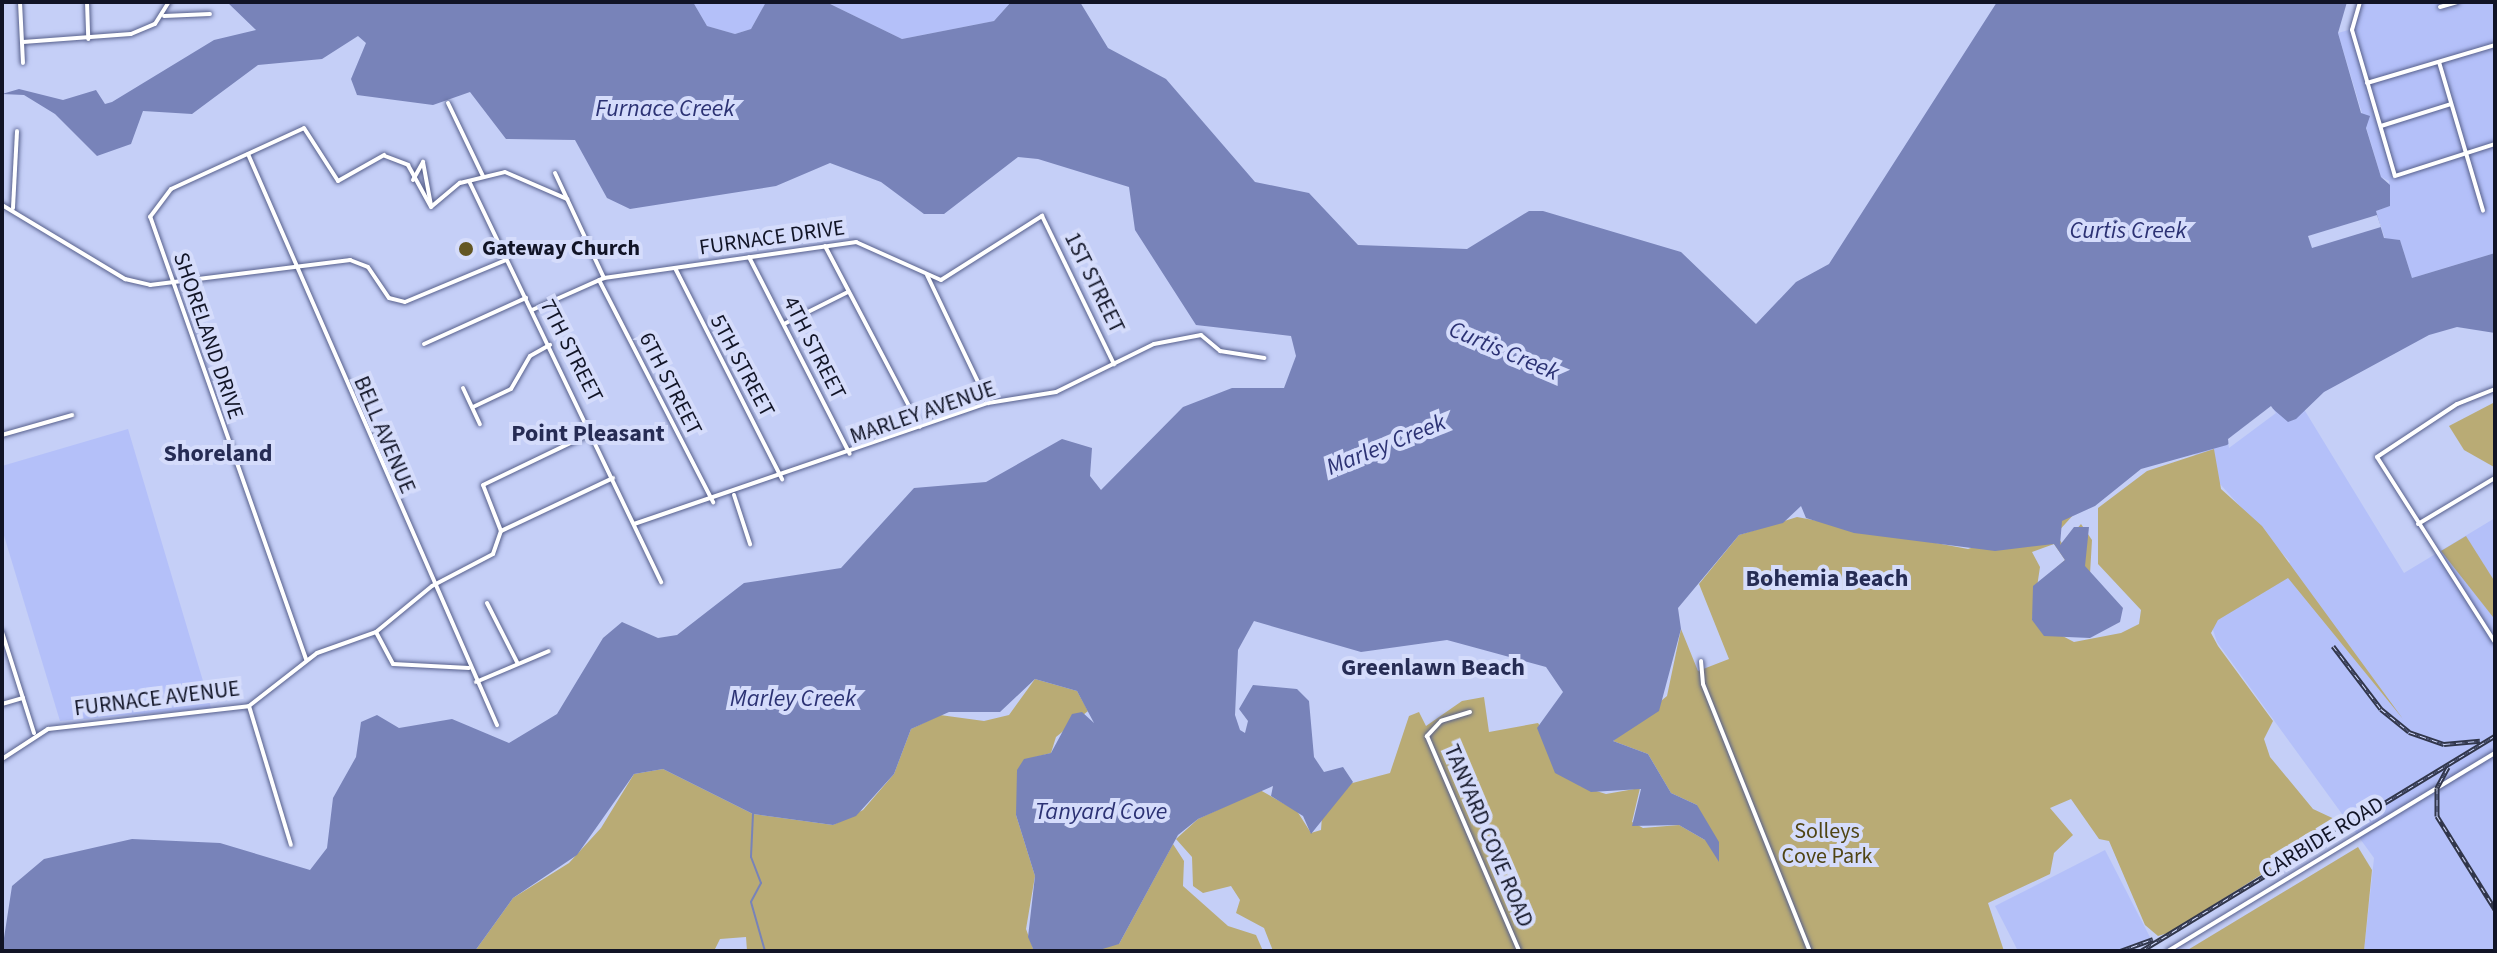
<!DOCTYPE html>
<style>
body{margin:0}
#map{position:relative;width:2497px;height:953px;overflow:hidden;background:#c5cff7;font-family:"Source Sans 3",sans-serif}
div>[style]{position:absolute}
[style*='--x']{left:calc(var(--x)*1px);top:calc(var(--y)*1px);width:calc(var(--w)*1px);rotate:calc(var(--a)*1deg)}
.built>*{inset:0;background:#b4c0f9}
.green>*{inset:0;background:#b9ab75}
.water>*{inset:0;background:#7883b9}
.pier>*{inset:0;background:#c5cff7}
.stream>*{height:2px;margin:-1px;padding:0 1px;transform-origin:1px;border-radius:1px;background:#7883b9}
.roads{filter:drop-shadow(0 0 2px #565f8b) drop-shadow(0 0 2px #565f8b)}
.minor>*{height:4px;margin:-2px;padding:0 2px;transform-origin:2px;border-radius:2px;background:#fff}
.rail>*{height:5px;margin-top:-2.5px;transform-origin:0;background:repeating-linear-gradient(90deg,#d5dcfb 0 6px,#31364b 0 12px);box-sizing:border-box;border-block:2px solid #31364b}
.dots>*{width:22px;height:22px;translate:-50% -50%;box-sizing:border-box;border:4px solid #d5dcfb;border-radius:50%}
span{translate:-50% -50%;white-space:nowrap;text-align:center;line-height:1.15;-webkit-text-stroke:8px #d5dcfb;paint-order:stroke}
.street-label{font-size:22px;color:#111426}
.poi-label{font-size:22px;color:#111426;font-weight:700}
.left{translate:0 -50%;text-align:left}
.park-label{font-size:22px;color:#504514}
.water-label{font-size:24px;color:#2c3274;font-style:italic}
.neighbourhood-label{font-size:24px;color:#262c54;font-weight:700}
.frame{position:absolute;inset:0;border:4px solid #111426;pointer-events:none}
</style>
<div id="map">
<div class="built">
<i style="clip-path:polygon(693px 2px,766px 2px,751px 29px,735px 34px,707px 26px)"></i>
<i style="clip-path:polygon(826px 2px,1011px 2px,994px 21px,902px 39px)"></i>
<i style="clip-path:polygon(2360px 2px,2495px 2px,2495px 253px,2412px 278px,2400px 240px,2385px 239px,2376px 211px,2390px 206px,2389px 181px,2381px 177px,2338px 33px,2352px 29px)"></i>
<i style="clip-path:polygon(2271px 406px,2302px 406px,2404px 573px,2495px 518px,2495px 951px,2364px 951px,2374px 858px,2217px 642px,2212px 627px,2221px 612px,2290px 562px,2194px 455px)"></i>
<i style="clip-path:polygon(128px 429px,211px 708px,60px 721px,2px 529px,2px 466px)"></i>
<i style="clip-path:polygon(2105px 850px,2152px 941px,2127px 951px,2018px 951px,1995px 906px)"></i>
</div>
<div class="green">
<i style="clip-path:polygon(2495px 402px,2495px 466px,2494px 467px,2464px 450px,2449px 426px)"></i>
<i style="clip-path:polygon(2214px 449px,2221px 489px,2262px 526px,2403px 719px,2288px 578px,2218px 620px,2211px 633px,2218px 646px,2273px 721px,2264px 739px,2270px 757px,2313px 809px,2343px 823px,2171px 932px,2158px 936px,2145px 925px,2109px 841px,2099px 839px,2071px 799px,2050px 808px,2073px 835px,2054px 853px,2050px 874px,1988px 903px,2004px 951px,1273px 951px,1264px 928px,1236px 913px,1240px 900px,1231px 886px,1203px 893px,1193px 886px,1192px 857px,1176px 839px,1198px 819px,1260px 790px,1297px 811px,1311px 833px,1321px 830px,1322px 816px,1345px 785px,1390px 773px,1409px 716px,1419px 712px,1426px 726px,1462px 701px,1484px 697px,1489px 732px,1538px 723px,1580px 786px,1606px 794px,1640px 788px,1632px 822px,1643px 828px,1679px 825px,1705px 840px,1697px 805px,1671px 793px,1648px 754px,1613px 741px,1667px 696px,1681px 629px,1698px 671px,1729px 659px,1699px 584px,1739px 535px,1797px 517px,1968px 549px,2075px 513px,2056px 534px,2063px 545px,2081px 524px,2092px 540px,2090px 574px,2057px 567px,2065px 560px,2054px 544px,2032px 552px,2040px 567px,2032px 620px,2074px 642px,2121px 633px,2139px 624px,2141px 610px,2098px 564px,2098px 508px,2147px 471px)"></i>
<i style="clip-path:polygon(2466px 536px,2495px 582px,2493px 617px,2441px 551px)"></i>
<i style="clip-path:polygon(1035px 679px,1077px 691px,1088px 711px,1056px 737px,1051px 753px,1028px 759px,1016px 815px,1035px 876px,1026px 929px,1034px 951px,747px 951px,746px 937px,720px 939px,714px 951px,475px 951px,513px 898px,569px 863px,601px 828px,634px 774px,663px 769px,753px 814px,833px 825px,863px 810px,894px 774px,911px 729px,940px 715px,984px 721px,1009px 715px)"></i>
<i style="clip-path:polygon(1173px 844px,1184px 861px,1183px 886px,1228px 926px,1256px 935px,1263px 951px,1101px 951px,1100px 945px,1119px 944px)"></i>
<i style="clip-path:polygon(2358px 847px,2372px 870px,2364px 951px,2186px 951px)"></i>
</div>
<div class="water">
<i style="clip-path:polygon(227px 2px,693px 2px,707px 26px,735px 34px,751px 29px,766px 2px,826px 2px,902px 39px,994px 21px,1011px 2px,1080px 2px,1108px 48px,1166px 79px,1255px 182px,1309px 193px,1358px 245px,1467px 249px,1529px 211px,1543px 211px,1681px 252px,1756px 324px,1796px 282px,1829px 264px,1997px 2px,2347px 2px,2338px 33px,2361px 113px,2370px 116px,2366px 128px,2381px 177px,2390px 185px,2390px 206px,2376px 211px,2384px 238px,2400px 240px,2412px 278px,2495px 253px,2495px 333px,2457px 327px,2429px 335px,2324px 392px,2296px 419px,2288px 422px,2273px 409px,2227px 445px,2141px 469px,2095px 506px,2062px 521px,2060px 545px,2074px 527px,2089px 527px,2085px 566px,2123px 608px,2120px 622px,2090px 638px,2044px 636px,2032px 620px,2033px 586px,2065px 560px,2054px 544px,1995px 551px,1854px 533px,1806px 518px,1801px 506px,1783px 523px,1739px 535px,1678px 608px,1681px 629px,1659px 711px,1613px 741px,1648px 754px,1671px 793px,1697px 805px,1719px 842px,1719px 862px,1705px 840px,1679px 825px,1632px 826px,1641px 789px,1591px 792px,1555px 773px,1537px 728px,1563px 692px,1546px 667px,1447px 640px,1361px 652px,1254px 621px,1238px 650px,1235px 715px,1240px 730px,1245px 733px,1248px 721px,1239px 709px,1253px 685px,1297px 689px,1309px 701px,1314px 757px,1324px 772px,1343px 767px,1353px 782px,1311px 834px,1303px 816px,1271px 796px,1273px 786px,1198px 819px,1178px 835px,1119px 944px,1096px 951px,1034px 951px,1028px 937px,1035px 876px,1016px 815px,1017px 770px,1024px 759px,1051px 753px,1072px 714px,1082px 712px,1094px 723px,1077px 691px,1035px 679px,1000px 712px,949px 712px,911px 729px,894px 774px,856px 816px,833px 825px,753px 814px,663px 769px,634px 774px,577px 855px,513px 898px,475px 951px,2px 951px,12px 886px,44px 859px,132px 839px,220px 843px,310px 870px,327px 848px,333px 798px,356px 757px,361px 722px,377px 715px,399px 728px,452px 719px,509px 743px,557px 714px,603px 638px,622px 622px,658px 638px,677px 635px,744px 583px,841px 568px,914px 488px,986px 482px,1062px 439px,1092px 448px,1090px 476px,1101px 490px,1183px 407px,1232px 388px,1284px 388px,1296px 356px,1291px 336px,1196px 325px,1135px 230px,1129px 187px,1038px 159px,1018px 157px,944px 214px,924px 214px,881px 182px,830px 163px,776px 186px,630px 209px,607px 198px,575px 140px,506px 139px,470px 92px,433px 105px,357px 95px,351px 79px,366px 43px,358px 36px,322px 59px,258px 65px,192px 114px,143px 111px,131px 144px,97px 156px,55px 114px,24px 95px,2px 94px,19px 89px,63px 100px,96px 90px,105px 104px,112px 102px,214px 40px,256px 30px)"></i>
</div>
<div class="pier">
<i style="clip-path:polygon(2377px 215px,2381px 227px,2312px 248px,2308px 236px)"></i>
<i style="clip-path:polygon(2271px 406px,2276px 413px,2229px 448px,2228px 439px)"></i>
</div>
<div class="stream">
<i style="--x:753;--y:814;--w:43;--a:92.7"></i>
<i style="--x:751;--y:857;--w:28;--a:69"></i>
<i style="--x:761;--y:883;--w:21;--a:118"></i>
<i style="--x:751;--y:902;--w:51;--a:74.1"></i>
</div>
<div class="roads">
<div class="minor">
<i style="--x:20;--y:2;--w:61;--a:87.2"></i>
<i style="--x:87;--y:2;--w:37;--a:88"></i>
<i style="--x:2360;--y:2;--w:29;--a:106"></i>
<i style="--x:2352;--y:30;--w:152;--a:73.6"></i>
<i style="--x:2395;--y:176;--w:105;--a:-17.7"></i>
<i style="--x:2440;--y:7;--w:18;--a:-16"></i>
<i style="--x:164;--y:16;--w:46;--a:-2.5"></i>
<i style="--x:23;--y:42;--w:108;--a:-4.2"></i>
<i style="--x:131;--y:34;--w:26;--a:-23"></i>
<i style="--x:155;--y:24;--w:26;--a:-58"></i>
<i style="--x:2439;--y:62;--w:155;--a:73.5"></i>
<i style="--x:2367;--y:83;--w:134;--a:-16.5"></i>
<i style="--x:448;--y:103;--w:81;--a:64.4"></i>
<i style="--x:2381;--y:126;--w:73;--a:-17.4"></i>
<i style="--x:248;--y:154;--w:623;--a:66.44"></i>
<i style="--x:385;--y:156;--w:25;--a:21"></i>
<i style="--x:408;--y:165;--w:48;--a:61.3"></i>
<i style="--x:431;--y:207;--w:38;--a:-40"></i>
<i style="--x:460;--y:183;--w:46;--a:-13.7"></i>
<i style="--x:505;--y:172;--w:68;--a:23.5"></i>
<i style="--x:555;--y:173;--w:116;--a:65"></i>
<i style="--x:413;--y:180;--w:21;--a:-61"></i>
<i style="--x:423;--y:162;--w:44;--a:79.5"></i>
<i style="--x:469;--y:181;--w:445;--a:64.4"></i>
<i style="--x:2;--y:205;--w:144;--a:31"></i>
<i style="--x:125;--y:279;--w:26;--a:13"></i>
<i style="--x:150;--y:285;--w:202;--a:-7.1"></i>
<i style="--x:350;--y:260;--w:19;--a:21"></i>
<i style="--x:368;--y:267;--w:37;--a:56"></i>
<i style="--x:389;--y:298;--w:16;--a:14"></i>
<i style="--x:405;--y:302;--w:109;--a:-22.6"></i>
<i style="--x:13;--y:208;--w:77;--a:-87"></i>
<i style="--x:825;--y:246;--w:204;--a:62.3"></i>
<i style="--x:749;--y:257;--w:221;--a:62.9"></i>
<i style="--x:675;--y:268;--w:237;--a:63.1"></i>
<i style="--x:927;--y:275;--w:142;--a:64.5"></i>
<i style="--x:599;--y:280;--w:250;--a:62.8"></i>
<i style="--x:532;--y:310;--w:79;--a:-24"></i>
<i style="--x:604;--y:278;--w:255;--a:-8.1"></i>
<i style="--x:856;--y:242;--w:93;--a:24.1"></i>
<i style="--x:941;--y:280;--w:120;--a:-32.4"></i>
<i style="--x:1042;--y:216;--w:165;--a:64.1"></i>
<i style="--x:784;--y:324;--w:72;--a:-26.6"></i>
<i style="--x:424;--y:344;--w:112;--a:-24.3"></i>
<i style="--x:463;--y:388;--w:40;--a:65"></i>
<i style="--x:2495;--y:389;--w:41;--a:158.5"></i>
<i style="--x:2457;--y:404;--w:96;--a:146.5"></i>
<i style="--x:2377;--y:457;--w:219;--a:57.5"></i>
<i style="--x:473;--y:407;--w:42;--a:-25.3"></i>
<i style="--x:511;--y:389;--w:38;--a:-60"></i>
<i style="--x:530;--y:356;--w:23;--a:-29"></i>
<i style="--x:2;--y:435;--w:73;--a:-15.9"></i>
<i style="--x:734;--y:495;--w:52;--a:71.9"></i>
<i style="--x:634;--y:524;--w:374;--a:-18.9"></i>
<i style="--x:988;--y:403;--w:69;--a:-9.2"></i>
<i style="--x:1056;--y:392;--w:109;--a:-26.1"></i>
<i style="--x:1154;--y:344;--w:48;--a:-10.8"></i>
<i style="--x:1201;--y:335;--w:25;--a:40"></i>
<i style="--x:1220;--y:351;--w:45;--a:9"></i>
<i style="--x:2418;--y:524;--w:90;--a:-30.9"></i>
<i style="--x:501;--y:531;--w:49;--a:-111.4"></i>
<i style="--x:483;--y:485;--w:122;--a:-25.7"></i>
<i style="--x:501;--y:531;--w:124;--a:-25.3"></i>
<i style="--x:487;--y:603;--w:68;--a:63.1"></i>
<i style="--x:2;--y:632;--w:106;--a:72.4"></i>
<i style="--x:376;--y:632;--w:36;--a:62"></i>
<i style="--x:393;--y:664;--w:76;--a:3"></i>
<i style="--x:306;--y:659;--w:469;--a:-109.4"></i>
<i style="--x:150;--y:217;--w:35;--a:-53"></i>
<i style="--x:171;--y:189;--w:146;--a:-24.6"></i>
<i style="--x:304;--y:128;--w:63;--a:57.3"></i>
<i style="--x:338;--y:181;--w:53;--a:-29.5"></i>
<i style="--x:1701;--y:661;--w:23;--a:85"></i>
<i style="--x:1703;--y:684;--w:288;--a:68.2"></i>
<i style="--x:476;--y:682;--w:79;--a:-23"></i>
<i style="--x:2;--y:704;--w:22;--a:-16"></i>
<i style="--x:249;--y:706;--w:145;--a:73.2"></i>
<i style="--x:1470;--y:712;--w:30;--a:163"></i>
<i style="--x:1441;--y:721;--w:21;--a:133"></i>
<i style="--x:1427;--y:736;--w:234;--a:66.8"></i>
<i style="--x:2;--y:759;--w:55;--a:-33.1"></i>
<i style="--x:48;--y:729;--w:202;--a:-6.5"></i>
<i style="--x:249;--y:706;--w:86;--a:-37.9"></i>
<i style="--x:317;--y:653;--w:63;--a:-19.6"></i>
<i style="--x:376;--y:632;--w:72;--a:-39.4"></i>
<i style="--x:432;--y:586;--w:69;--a:-27.7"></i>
<i style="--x:493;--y:554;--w:24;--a:-71"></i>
<i style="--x:2168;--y:951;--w:382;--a:-31.2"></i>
</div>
</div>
<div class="rail">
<i style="--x:2333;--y:646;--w:79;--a:52.7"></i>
<i style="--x:2381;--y:709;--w:36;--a:39"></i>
<i style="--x:2409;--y:732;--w:37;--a:19"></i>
<i style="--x:2444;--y:744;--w:36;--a:-5"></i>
<i style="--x:2448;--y:767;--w:24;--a:118"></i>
<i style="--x:2437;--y:788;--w:28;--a:90"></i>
<i style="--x:2437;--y:816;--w:110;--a:58.1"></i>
<i style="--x:2120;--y:951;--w:35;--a:-20"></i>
<i style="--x:2141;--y:951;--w:414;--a:-31.3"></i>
</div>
<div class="dots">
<i style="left:466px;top:249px;background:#635623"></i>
</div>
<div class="street-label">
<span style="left:772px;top:238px;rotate:-8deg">FURNACE DRIVE</span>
<span style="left:1094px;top:283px;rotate:64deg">1ST STREET</span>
<span style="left:208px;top:336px;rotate:71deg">SHORELAND DRIVE</span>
<span style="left:814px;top:348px;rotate:63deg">4TH STREET</span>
<span style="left:571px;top:351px;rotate:63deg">7TH STREET</span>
<span style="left:742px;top:366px;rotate:62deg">5TH STREET</span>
<span style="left:670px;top:384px;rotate:63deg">6TH STREET</span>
<span style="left:923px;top:413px;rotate:-19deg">MARLEY AVENUE</span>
<span style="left:384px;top:435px;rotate:67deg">BELL AVENUE</span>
<span style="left:157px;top:699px;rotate:-7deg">FURNACE AVENUE</span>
<span style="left:1488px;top:836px;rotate:67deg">TANYARD COVE ROAD</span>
<span style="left:2323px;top:838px;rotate:-31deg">CARBIDE ROAD</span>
</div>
<div class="poi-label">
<span class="left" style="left:482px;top:249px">Gateway Church</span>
</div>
<div class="park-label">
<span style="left:1827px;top:844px">Solleys<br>Cove Park</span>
</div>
<div class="water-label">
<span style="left:665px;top:109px">Furnace Creek</span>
<span style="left:2128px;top:231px">Curtis Creek</span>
<span style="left:1504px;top:351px;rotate:23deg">Curtis Creek</span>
<span style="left:1386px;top:445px;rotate:-22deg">Marley Creek</span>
<span style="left:793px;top:699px">Marley Creek</span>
<span style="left:1101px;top:812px">Tanyard Cove</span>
</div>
<div class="neighbourhood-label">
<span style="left:588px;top:434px">Point Pleasant</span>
<span style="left:218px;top:454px">Shoreland</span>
<span style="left:1827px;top:579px">Bohemia Beach</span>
<span style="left:1433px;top:668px">Greenlawn Beach</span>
</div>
<div class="frame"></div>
</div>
